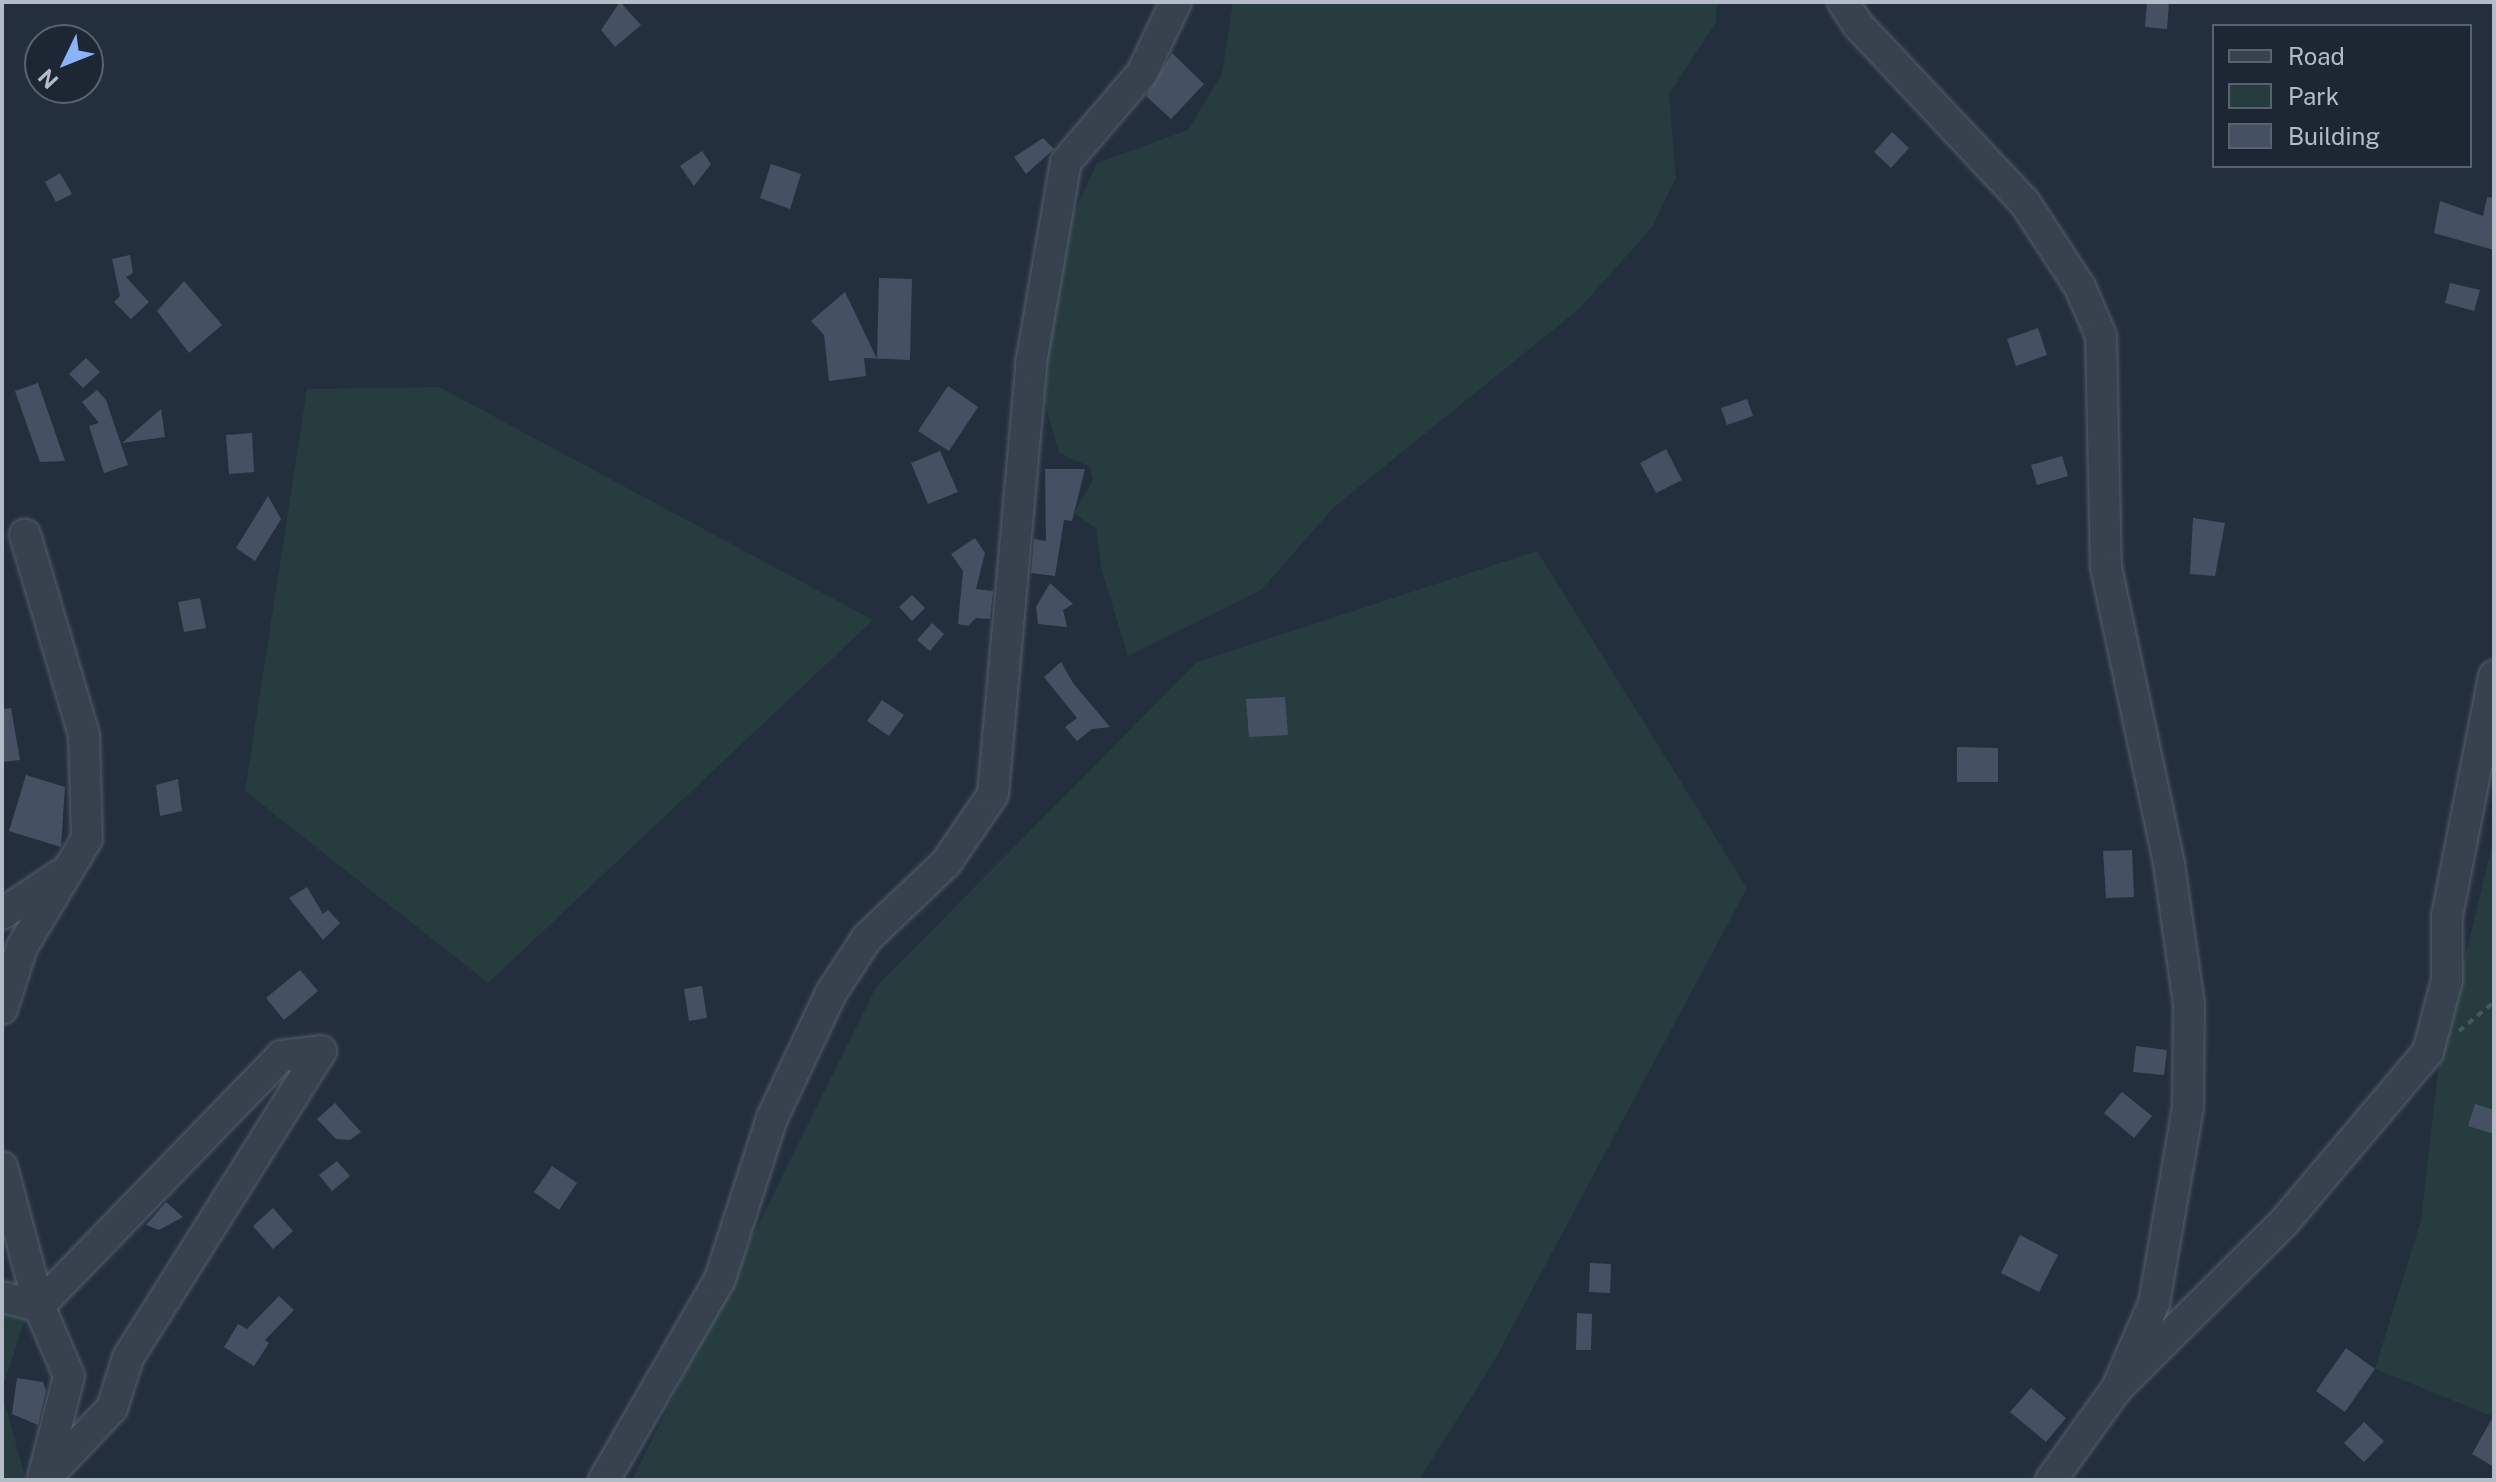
<!DOCTYPE html>
<style>
body{margin:0}
#map{position:relative;width:2496px;height:1482px;overflow:hidden;background:#242f3e;font-family:"Public Sans",sans-serif}
div>[style]{position:absolute}
[style*='--x']{left:calc(var(--x)*1px);top:calc(var(--y)*1px);width:calc(var(--w)*1px);rotate:calc(var(--a)*1deg)}
.green>*{inset:0;background:#263c3f}
.building>*{inset:0;background:#455162}
.path>*{height:4px;margin-top:-2px;transform-origin:0;background:repeating-linear-gradient(90deg,#44595c 0 6px,transparent 0 12px)}
.roads{filter:drop-shadow(0 0 2px #565f6c) drop-shadow(0 0 2px #565f6c)}
.minor>*{height:30px;margin:-15px;padding:0 15px;transform-origin:15px;border-radius:15px;background:#38414e}
span{translate:-50% -50%;white-space:nowrap;text-align:center;line-height:1.15;-webkit-text-stroke:7px #1d2633;paint-order:stroke}
.frame{position:absolute;inset:0;border:4px solid #b4bcc9;pointer-events:none}
.legend{position:absolute;left:2212px;top:24px;width:260px;height:144px;box-sizing:border-box;background:#1d2633;border:2px solid #59626f;margin:0;padding:10px 14px;list-style:none;font-size:24px;color:#b4bcc9}
.legend li{display:flex;align-items:center;gap:16px;height:40px}
.legend b{width:40px;border:2px solid #59626f}
.north{position:absolute;left:24px;top:24px;width:80px;height:80px;box-sizing:border-box;background:#1d2633;border:2px solid #59626f;border-radius:50%;rotate:227deg;font-size:22px;font-weight:700;line-height:32px;text-align:center;color:#b4bcc9}
.north::after{content:'';display:block;margin:auto;width:28px;height:36px;background:#8ab4f8;clip-path:polygon(50% 0,100% 100%,50% 72%,0 100%)}
</style>
<div id="map">
<div class="green">
<i style="clip-path:polygon(1233px 2px,1717px 2px,1716px 22px,1669px 94px,1676px 178px,1652px 227px,1580px 308px,1334px 507px,1261px 590px,1128px 656px,1101px 568px,1096px 528px,1074px 513px,1093px 480px,1090px 467px,1059px 453px,1043px 395px,1049px 324px,1069px 224px,1097px 163px,1188px 130px,1222px 74px)"></i>
<i style="clip-path:polygon(439px 387px,873px 620px,488px 983px,245px 791px,307px 389px)"></i>
<i style="clip-path:polygon(1537px 551px,1747px 888px,1494px 1361px,1419px 1480px,632px 1480px,876px 987px,1197px 662px)"></i>
<i style="clip-path:polygon(2494px 837px,2494px 1417px,2375px 1369px,2421px 1220px,2438px 1071px)"></i>
<i style="clip-path:polygon(2px 1311px,25px 1319px,2px 1390px)"></i>
<i style="clip-path:polygon(2px 1393px,26px 1480px,2px 1480px)"></i>
</div>
<div class="building">
<i style="clip-path:polygon(620px 2px,641px 25px,615px 47px,601px 30px)"></i>
<i style="clip-path:polygon(2147px 2px,2169px 2px,2167px 29px,2145px 27px)"></i>
<i style="clip-path:polygon(1172px 53px,1204px 84px,1171px 119px,1146px 96px)"></i>
<i style="clip-path:polygon(1892px 132px,1909px 148px,1891px 168px,1874px 152px)"></i>
<i style="clip-path:polygon(1043px 138px,1054px 149px,1026px 174px,1014px 157px)"></i>
<i style="clip-path:polygon(702px 151px,711px 164px,694px 186px,680px 166px)"></i>
<i style="clip-path:polygon(771px 164px,801px 174px,790px 209px,760px 198px)"></i>
<i style="clip-path:polygon(60px 173px,72px 194px,56px 202px,45px 182px)"></i>
<i style="clip-path:polygon(2487px 197px,2494px 198px,2494px 250px,2434px 233px,2440px 201px,2483px 216px)"></i>
<i style="clip-path:polygon(130px 255px,133px 273px,126px 277px,149px 302px,131px 319px,114px 302px,120px 296px,112px 259px)"></i>
<i style="clip-path:polygon(879px 278px,912px 279px,910px 360px,864px 358px,866px 376px,829px 381px,824px 335px,811px 321px,845px 292px,877px 359px)"></i>
<i style="clip-path:polygon(184px 281px,222px 325px,189px 353px,157px 311px)"></i>
<i style="clip-path:polygon(2450px 283px,2480px 290px,2474px 311px,2445px 303px)"></i>
<i style="clip-path:polygon(2038px 328px,2047px 355px,2016px 366px,2007px 339px)"></i>
<i style="clip-path:polygon(86px 358px,100px 372px,83px 388px,69px 374px)"></i>
<i style="clip-path:polygon(38px 383px,65px 461px,40px 462px,15px 391px)"></i>
<i style="clip-path:polygon(948px 386px,978px 407px,949px 451px,918px 431px)"></i>
<i style="clip-path:polygon(97px 390px,106px 400px,128px 465px,104px 473px,89px 426px,99px 423px,82px 402px)"></i>
<i style="clip-path:polygon(1747px 399px,1753px 416px,1727px 425px,1721px 408px)"></i>
<i style="clip-path:polygon(161px 409px,165px 437px,122px 443px)"></i>
<i style="clip-path:polygon(252px 433px,254px 472px,229px 474px,226px 435px)"></i>
<i style="clip-path:polygon(1666px 449px,1682px 480px,1656px 493px,1640px 463px)"></i>
<i style="clip-path:polygon(940px 451px,958px 492px,928px 504px,911px 463px)"></i>
<i style="clip-path:polygon(2062px 456px,2068px 476px,2037px 485px,2031px 465px)"></i>
<i style="clip-path:polygon(1045px 469px,1085px 469px,1072px 521px,1064px 520px,1055px 576px,1031px 573px,1034px 539px,1046px 541px)"></i>
<i style="clip-path:polygon(268px 496px,281px 519px,255px 561px,236px 548px)"></i>
<i style="clip-path:polygon(2193px 518px,2225px 523px,2215px 576px,2190px 574px)"></i>
<i style="clip-path:polygon(975px 538px,985px 553px,976px 589px,993px 591px,990px 619px,976px 618px,968px 626px,958px 624px,963px 571px,951px 554px)"></i>
<i style="clip-path:polygon(1050px 583px,1073px 604px,1063px 610px,1067px 627px,1038px 624px,1036px 607px)"></i>
<i style="clip-path:polygon(912px 595px,925px 608px,912px 621px,899px 607px)"></i>
<i style="clip-path:polygon(200px 598px,206px 628px,184px 632px,178px 602px)"></i>
<i style="clip-path:polygon(932px 623px,944px 634px,930px 651px,917px 640px)"></i>
<i style="clip-path:polygon(1061px 662px,1073px 683px,1110px 727px,1092px 729px,1077px 741px,1065px 727px,1077px 718px,1044px 677px)"></i>
<i style="clip-path:polygon(1285px 697px,1288px 735px,1249px 737px,1246px 699px)"></i>
<i style="clip-path:polygon(882px 700px,904px 715px,889px 736px,867px 721px)"></i>
<i style="clip-path:polygon(11px 708px,20px 760px,2px 762px,2px 709px)"></i>
<i style="clip-path:polygon(1957px 747px,1998px 748px,1998px 782px,1957px 782px)"></i>
<i style="clip-path:polygon(26px 775px,65px 787px,61px 847px,9px 831px)"></i>
<i style="clip-path:polygon(178px 779px,182px 811px,160px 816px,156px 785px)"></i>
<i style="clip-path:polygon(2132px 850px,2134px 897px,2106px 898px,2103px 851px)"></i>
<i style="clip-path:polygon(307px 887px,323px 914px,328px 910px,340px 923px,323px 940px,289px 898px)"></i>
<i style="clip-path:polygon(300px 970px,318px 991px,284px 1020px,266px 998px)"></i>
<i style="clip-path:polygon(702px 986px,707px 1018px,689px 1021px,684px 989px)"></i>
<i style="clip-path:polygon(2136px 1046px,2167px 1050px,2164px 1075px,2133px 1072px)"></i>
<i style="clip-path:polygon(2122px 1092px,2152px 1116px,2134px 1138px,2104px 1113px)"></i>
<i style="clip-path:polygon(335px 1103px,361px 1132px,350px 1140px,336px 1139px,317px 1119px)"></i>
<i style="clip-path:polygon(2475px 1104px,2494px 1110px,2494px 1134px,2468px 1126px)"></i>
<i style="clip-path:polygon(337px 1161px,350px 1176px,332px 1191px,319px 1175px)"></i>
<i style="clip-path:polygon(552px 1166px,577px 1183px,559px 1210px,534px 1192px)"></i>
<i style="clip-path:polygon(166px 1202px,183px 1217px,159px 1230px,146px 1225px)"></i>
<i style="clip-path:polygon(273px 1208px,293px 1231px,273px 1249px,253px 1226px)"></i>
<i style="clip-path:polygon(2020px 1235px,2058px 1255px,2039px 1292px,2001px 1273px)"></i>
<i style="clip-path:polygon(1590px 1263px,1611px 1264px,1610px 1293px,1589px 1292px)"></i>
<i style="clip-path:polygon(279px 1296px,294px 1310px,265px 1340px,269px 1343px,254px 1366px,224px 1347px,238px 1324px,247px 1329px)"></i>
<i style="clip-path:polygon(1577px 1313px,1592px 1314px,1591px 1350px,1576px 1350px)"></i>
<i style="clip-path:polygon(2346px 1348px,2375px 1369px,2345px 1412px,2316px 1391px)"></i>
<i style="clip-path:polygon(17px 1378px,43px 1382px,46px 1391px,38px 1425px,12px 1414px)"></i>
<i style="clip-path:polygon(2031px 1388px,2066px 1418px,2046px 1442px,2010px 1412px)"></i>
<i style="clip-path:polygon(2494px 1415px,2494px 1467px,2472px 1454px)"></i>
<i style="clip-path:polygon(2364px 1422px,2384px 1441px,2364px 1462px,2344px 1443px)"></i>
</div>
<div class="path">
<i style="--x:2459;--y:1031;--w:45;--a:-39.6"></i>
</div>
<div class="roads">
<div class="minor">
<i style="--x:1843;--y:2;--w:27;--a:57"></i>
<i style="--x:1858;--y:25;--w:244;--a:46.8"></i>
<i style="--x:2025;--y:203;--w:100;--a:56.8"></i>
<i style="--x:2080;--y:287;--w:53;--a:66.8"></i>
<i style="--x:2101;--y:336;--w:231;--a:88.8"></i>
<i style="--x:2106;--y:567;--w:304;--a:78"></i>
<i style="--x:2169;--y:864;--w:141;--a:81.9"></i>
<i style="--x:2189;--y:1004;--w:103;--a:90.6"></i>
<i style="--x:2188;--y:1107;--w:199;--a:99.8"></i>
<i style="--x:2154;--y:1303;--w:93;--a:113.5"></i>
<i style="--x:2;--y:914;--w:70;--a:-33.9"></i>
<i style="--x:2;--y:1009;--w:65;--a:-72.1"></i>
<i style="--x:22;--y:947;--w:126;--a:-59"></i>
<i style="--x:87;--y:839;--w:104;--a:-91.7"></i>
<i style="--x:84;--y:735;--w:209;--a:-106.4"></i>
<i style="--x:2;--y:1167;--w:144;--a:75.1"></i>
<i style="--x:39;--y:1306;--w:76;--a:66.8"></i>
<i style="--x:69;--y:1376;--w:105;--a:104.3"></i>
<i style="--x:2;--y:1297;--w:38;--a:14"></i>
<i style="--x:39;--y:1306;--w:348;--a:-45.9"></i>
<i style="--x:281;--y:1056;--w:40;--a:-7.1"></i>
<i style="--x:321;--y:1051;--w:363;--a:122.2"></i>
<i style="--x:128;--y:1358;--w:52;--a:107.7"></i>
<i style="--x:112;--y:1408;--w:99;--a:133.4"></i>
<i style="--x:604;--y:1480;--w:232;--a:-60"></i>
<i style="--x:720;--y:1279;--w:169;--a:-72.1"></i>
<i style="--x:772;--y:1118;--w:138;--a:-64.7"></i>
<i style="--x:831;--y:993;--w:66;--a:-56.8"></i>
<i style="--x:867;--y:938;--w:109;--a:-43.5"></i>
<i style="--x:946;--y:863;--w:83;--a:-55.7"></i>
<i style="--x:993;--y:794;--w:432;--a:-84.9"></i>
<i style="--x:1031;--y:364;--w:205;--a:-80.2"></i>
<i style="--x:1066;--y:162;--w:117;--a:-49.5"></i>
<i style="--x:1142;--y:73;--w:79;--a:-64.4"></i>
<i style="--x:2051;--y:1480;--w:113;--a:-54.3"></i>
<i style="--x:2117;--y:1388;--w:237;--a:-44.8"></i>
<i style="--x:2285;--y:1221;--w:221;--a:-49.8"></i>
<i style="--x:2428;--y:1052;--w:74;--a:-75.2"></i>
<i style="--x:2447;--y:980;--w:64;--a:-90"></i>
<i style="--x:2447;--y:916;--w:245;--a:-78.9"></i>
</div>
</div>
<div class="frame"></div>
<ul class="legend">
<li><b style="height:10px;background:#38414e"></b>Road</li>
<li><b style="height:22px;background:#263c3f"></b>Park</li>
<li><b style="height:22px;background:#455162"></b>Building</li>
</ul>
<div class="north">N</div>
</div>
